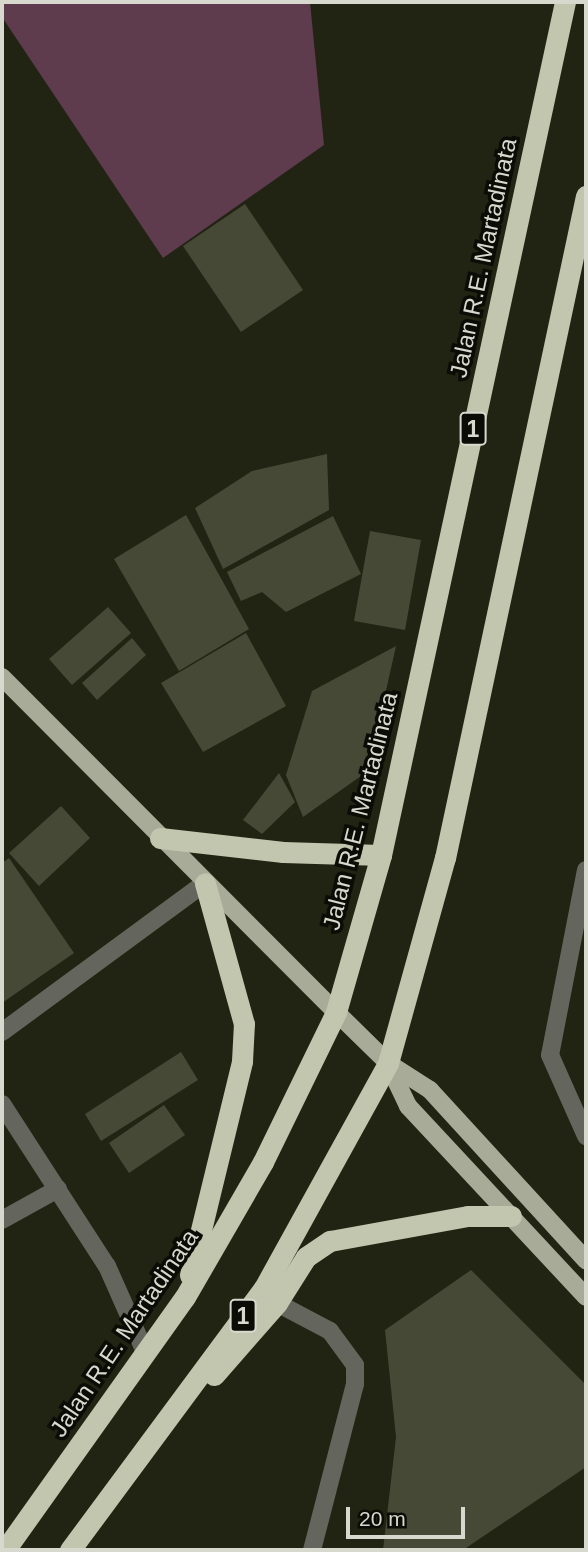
<!DOCTYPE html>
<style>
body{margin:0}
#map{position:relative;width:588px;height:1552px;overflow:hidden;background:#212412;font-family:Arial,sans-serif}
div>[style]{position:absolute}
[style*='--x']{left:calc(var(--x)*1px);top:calc(var(--y)*1px);width:calc(var(--w)*1px);rotate:calc(var(--a)*1deg)}
.green>*{inset:0;background:#5e3b4d}
.building>*{inset:0;background:#464936}
.minor>*{height:18px;margin:-9px;padding:0 9px;transform-origin:9px;border-radius:9px;background:#64665d}
.major>*{height:18px;margin:-9px;padding:0 9px;transform-origin:9px;border-radius:9px;background:#a7ab98}
.highway>*{height:21px;margin:-10.5px;padding:0 10.5px;transform-origin:10.5px;border-radius:10.5px;background:#c2c6af}
span{translate:-50% -50%;white-space:nowrap;text-align:center;line-height:1.15;-webkit-text-stroke:7px #0b0c05;paint-order:stroke}
.shield-label span{padding:2px 5px;background:#0b0c05;border:2px solid;border-radius:5px;-webkit-text-stroke-width:0}
.shield-label{font-size:23px;color:#d7d9ce;font-weight:700}
.street-label{font-size:24px;color:#d7d9ce}
.frame{position:absolute;inset:0;border:4px solid #d7d9ce;pointer-events:none}
.scale{position:absolute;left:346px;top:1507px;width:119px;height:32px;box-sizing:border-box;border:4px solid #d7d9ce;border-top:0;padding-left:9px;font-size:21px;line-height:24px;white-space:nowrap;color:#d7d9ce;-webkit-text-stroke:5px #0b0c05;paint-order:stroke}
</style>
<div id="map">
<div class="green">
<i style="clip-path:polygon(2px 2px,310px 2px,324px 145px,163px 258px,2px 17px)"></i>
</div>
<div class="building">
<i style="clip-path:polygon(245px 204px,303px 290px,241px 332px,183px 246px)"></i>
<i style="clip-path:polygon(327px 454px,329px 510px,223px 569px,195px 508px,252px 471px)"></i>
<i style="clip-path:polygon(186px 515px,249px 629px,179px 671px,114px 559px)"></i>
<i style="clip-path:polygon(333px 516px,361px 574px,286px 612px,262px 592px,241px 601px,227px 572px)"></i>
<i style="clip-path:polygon(370px 531px,421px 540px,405px 630px,354px 621px)"></i>
<i style="clip-path:polygon(108px 607px,131px 633px,72px 685px,49px 659px)"></i>
<i style="clip-path:polygon(246px 633px,286px 706px,203px 752px,161px 683px)"></i>
<i style="clip-path:polygon(132px 638px,146px 655px,97px 700px,82px 683px)"></i>
<i style="clip-path:polygon(396px 646px,368px 771px,303px 817px,286px 775px,312px 691px)"></i>
<i style="clip-path:polygon(279px 773px,295px 802px,262px 834px,243px 820px)"></i>
<i style="clip-path:polygon(61px 806px,90px 838px,39px 886px,9px 853px)"></i>
<i style="clip-path:polygon(9px 858px,74px 953px,2px 1003px,2px 863px)"></i>
<i style="clip-path:polygon(181px 1052px,198px 1080px,101px 1141px,85px 1114px)"></i>
<i style="clip-path:polygon(164px 1105px,185px 1135px,129px 1173px,109px 1143px)"></i>
<i style="clip-path:polygon(471px 1270px,586px 1385px,586px 1467px,463px 1550px,383px 1550px,396px 1437px,385px 1330px)"></i>
</div>
<div class="minor">
<i style="--x:586;--y:870;--w:188;--a:101"></i>
<i style="--x:550;--y:1055;--w:89;--a:66"></i>
<i style="--x:2;--y:1032;--w:252;--a:-36.3"></i>
<i style="--x:2;--y:1104;--w:193;--a:57.1"></i>
<i style="--x:107;--y:1266;--w:96;--a:66.1"></i>
<i style="--x:2;--y:1220;--w:64;--a:-29"></i>
<i style="--x:277;--y:1303;--w:60;--a:27.8"></i>
<i style="--x:330;--y:1331;--w:42;--a:53.7"></i>
<i style="--x:355;--y:1365;--w:19;--a:90"></i>
<i style="--x:355;--y:1384;--w:171;--a:104.5"></i>
</div>
<div class="major">
<i style="--x:2;--y:677;--w:473;--a:45.1"></i>
<i style="--x:336;--y:1012;--w:73;--a:44.4"></i>
<i style="--x:388;--y:1063;--w:50;--a:32.7"></i>
<i style="--x:430;--y:1090;--w:231;--a:47.5"></i>
<i style="--x:388;--y:1064;--w:47;--a:64.5"></i>
<i style="--x:408;--y:1106;--w:261;--a:47"></i>
</div>
<div class="highway">
<i style="--x:160;--y:838;--w:124;--a:6.5"></i>
<i style="--x:283;--y:852;--w:98;--a:1.8"></i>
<i style="--x:190;--y:1275;--w:220;--a:-76.3"></i>
<i style="--x:242;--y:1061;--w:37;--a:-87"></i>
<i style="--x:244;--y:1024;--w:146;--a:-105.5"></i>
<i style="--x:214;--y:1375;--w:96;--a:-48.8"></i>
<i style="--x:277;--y:1303;--w:54;--a:-57.8"></i>
<i style="--x:306;--y:1257;--w:29;--a:-34"></i>
<i style="--x:330;--y:1241;--w:140;--a:-10.3"></i>
<i style="--x:468;--y:1216;--w:43;--a:0"></i>
<i style="--x:5;--y:1550;--w:310;--a:-54.6"></i>
<i style="--x:185;--y:1297;--w:156;--a:-60"></i>
<i style="--x:263;--y:1162;--w:167;--a:-64"></i>
<i style="--x:336;--y:1012;--w:163;--a:-74"></i>
<i style="--x:381;--y:855;--w:873;--a:-77.83"></i>
<i style="--x:70;--y:1550;--w:326;--a:-53.5"></i>
<i style="--x:264;--y:1288;--w:257;--a:-61.1"></i>
<i style="--x:388;--y:1063;--w:213;--a:-74.5"></i>
<i style="--x:445;--y:858;--w:677;--a:-77.98"></i>
</div>
<div class="shield-label">
<span style="left:473px;top:429px">1</span>
<span style="left:243px;top:1316px">1</span>
</div>
<div class="street-label">
<span style="left:483px;top:258px;rotate:-78deg">Jalan R.E. Martadinata</span>
<span style="left:360px;top:811px;rotate:-76deg">Jalan R.E. Martadinata</span>
<span style="left:124px;top:1333px;rotate:-56deg">Jalan R.E. Martadinata</span>
</div>
<div class="frame"></div>
<div class="scale">20 m</div>
</div>
